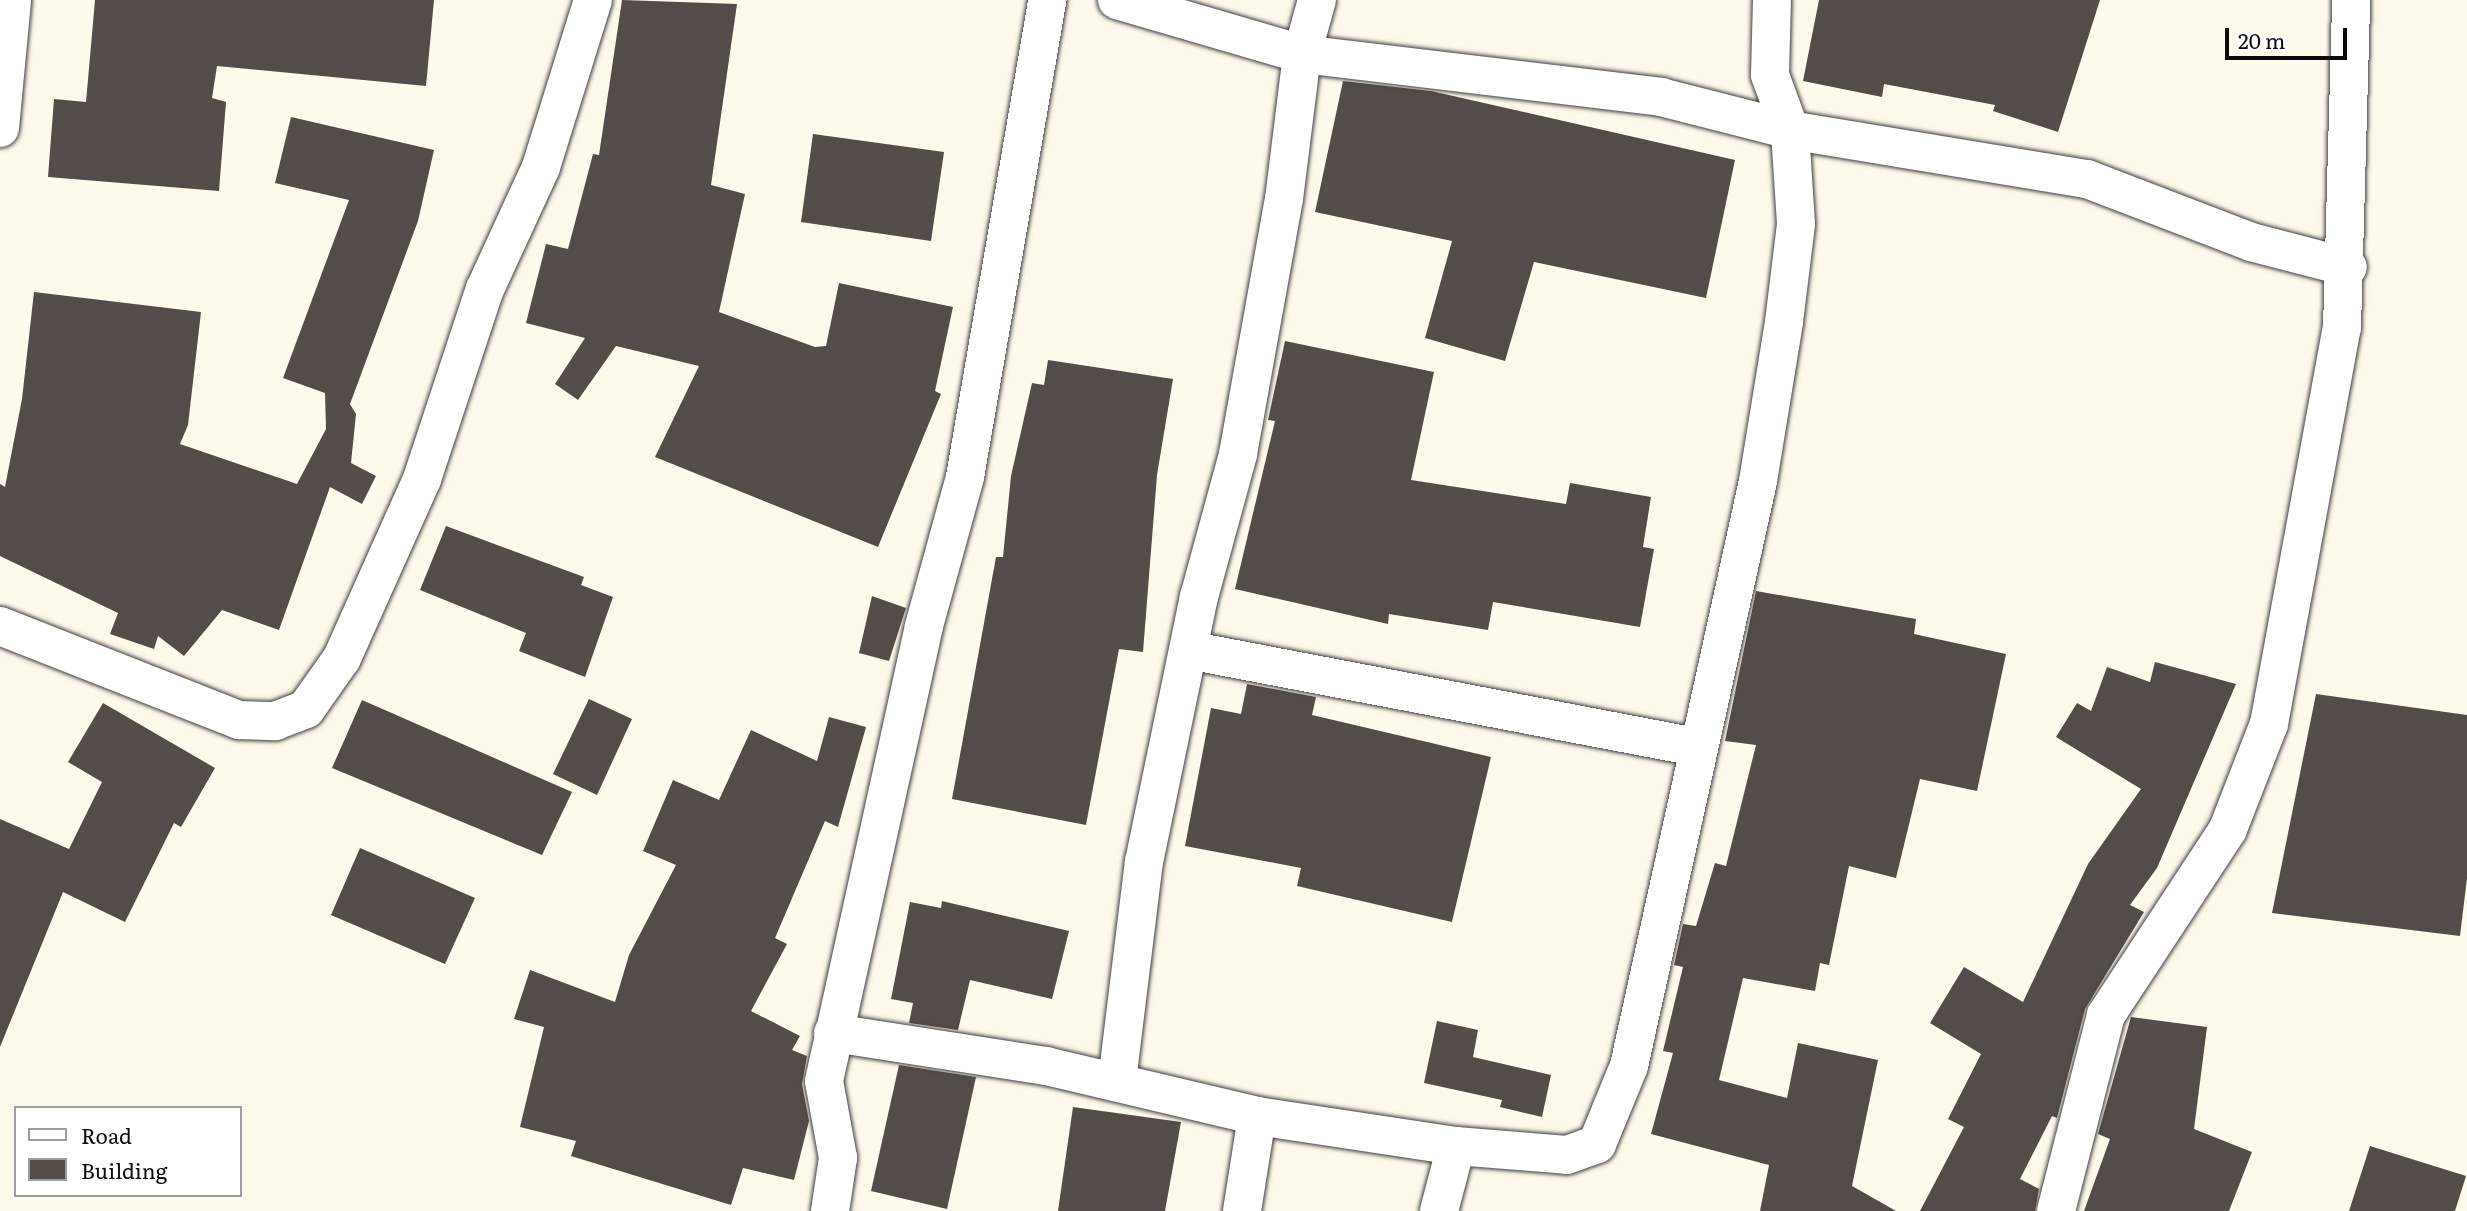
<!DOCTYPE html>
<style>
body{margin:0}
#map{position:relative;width:2467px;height:1211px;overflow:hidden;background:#fdf9eb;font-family:Literata,serif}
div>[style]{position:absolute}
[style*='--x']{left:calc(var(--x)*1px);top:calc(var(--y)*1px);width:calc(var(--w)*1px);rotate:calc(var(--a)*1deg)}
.building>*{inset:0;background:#534c48}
.roads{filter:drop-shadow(0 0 2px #3e3e3e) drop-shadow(0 0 2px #3e3e3e)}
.minor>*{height:38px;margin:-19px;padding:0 19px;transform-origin:19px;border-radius:19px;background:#fff}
span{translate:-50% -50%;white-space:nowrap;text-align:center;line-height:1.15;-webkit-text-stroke:7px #fff;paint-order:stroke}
.legend{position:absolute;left:14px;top:1106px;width:228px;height:91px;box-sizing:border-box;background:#fff;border:2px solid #9d9d9d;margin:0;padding:9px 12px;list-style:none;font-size:21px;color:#0b0b0b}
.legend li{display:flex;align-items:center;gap:14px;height:35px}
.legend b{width:35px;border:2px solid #9d9d9d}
.scale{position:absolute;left:2225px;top:28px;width:122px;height:32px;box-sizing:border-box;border:4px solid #0b0b0b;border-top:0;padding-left:9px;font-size:21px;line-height:24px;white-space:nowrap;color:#0b0b0b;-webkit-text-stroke:5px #fff;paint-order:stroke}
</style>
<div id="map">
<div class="building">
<i style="clip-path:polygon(95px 0,434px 0,426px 86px,217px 66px,212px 98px,226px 102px,219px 191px,48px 177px,54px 99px,86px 102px)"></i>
<i style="clip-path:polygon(622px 0,737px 4px,711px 185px,745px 194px,719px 312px,815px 347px,826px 346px,839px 283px,953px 307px,935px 391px,941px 394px,878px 547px,655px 457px,699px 366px,616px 346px,578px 400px,555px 384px,585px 338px,526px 323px,546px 244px,568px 249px,593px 154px,599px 155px)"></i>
<i style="clip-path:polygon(1819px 0,2100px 0,2058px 132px,1993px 111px,1995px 105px,1884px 84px,1882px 97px,1803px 81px)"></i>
<i style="clip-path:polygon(1343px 81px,1431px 91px,1735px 160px,1706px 298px,1534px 262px,1505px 361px,1425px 338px,1452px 241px,1315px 212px)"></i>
<i style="clip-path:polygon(291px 117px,434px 150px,418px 221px,350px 404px,356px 414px,351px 463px,376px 476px,362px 504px,330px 487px,279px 630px,222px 610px,184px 656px,158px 636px,154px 649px,110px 634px,118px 613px,0 556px,0 484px,5px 487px,22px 399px,34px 292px,201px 312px,188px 425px,180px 444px,297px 484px,326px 429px,325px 393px,283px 378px,349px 200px,275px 183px)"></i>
<i style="clip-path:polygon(813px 134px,944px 152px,931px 241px,801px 222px)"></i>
<i style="clip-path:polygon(1285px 341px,1434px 372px,1411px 480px,1566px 504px,1570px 483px,1651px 497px,1643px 547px,1654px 549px,1640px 627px,1493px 602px,1488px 630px,1389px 614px,1388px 624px,1235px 589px,1275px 421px,1268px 420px)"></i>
<i style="clip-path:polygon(1048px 360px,1173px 379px,1157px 475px,1143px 652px,1119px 649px,1086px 825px,952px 799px,996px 557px,1003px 557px,1011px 476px,1032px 383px,1044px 385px)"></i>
<i style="clip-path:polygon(446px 526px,584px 577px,581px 585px,613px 597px,585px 677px,519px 651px,526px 633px,420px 590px)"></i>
<i style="clip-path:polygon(1756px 591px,1916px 619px,1914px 634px,2006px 654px,1977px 791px,1920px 779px,1896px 878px,1849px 866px,1829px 965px,1820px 963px,1815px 991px,1743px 978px,1719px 1080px,1787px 1098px,1798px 1043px,1878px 1060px,1852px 1186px,1896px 1211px,1760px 1211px,1769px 1165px,1651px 1134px,1673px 1053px,1663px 1051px,1683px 967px,1674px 965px,1683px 924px,1696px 926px,1715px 863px,1726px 866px,1756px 745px,1725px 741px)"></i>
<i style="clip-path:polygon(872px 596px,906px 608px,889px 661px,859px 653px)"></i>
<i style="clip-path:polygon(2155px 662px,2236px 684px,2157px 868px,2130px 905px,2144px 912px,2085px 1009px,2057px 1118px,2052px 1116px,2020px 1179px,2039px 1189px,2035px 1211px,1920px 1211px,1964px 1127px,1948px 1119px,1981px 1054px,1930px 1023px,1964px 967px,2023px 1002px,2088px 864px,2141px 789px,2056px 737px,2077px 703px,2091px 711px,2107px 667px,2150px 682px)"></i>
<i style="clip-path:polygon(1247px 684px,1316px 697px,1312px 715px,1491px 757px,1452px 922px,1297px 886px,1301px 868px,1185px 846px,1211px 708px,1241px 714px)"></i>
<i style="clip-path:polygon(2316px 694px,2467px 715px,2467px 878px,2460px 936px,2272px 913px)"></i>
<i style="clip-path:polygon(589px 699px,632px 719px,597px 795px,553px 774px)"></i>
<i style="clip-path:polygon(362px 700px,572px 792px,542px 855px,332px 768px)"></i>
<i style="clip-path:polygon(103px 703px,215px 768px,181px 827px,174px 823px,125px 922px,63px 892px,0 1047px,0 819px,69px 849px,102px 782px,68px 762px)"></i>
<i style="clip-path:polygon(829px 717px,866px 727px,838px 827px,825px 821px,775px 938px,787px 944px,751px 1011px,800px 1036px,792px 1050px,807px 1056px,802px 1084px,809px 1121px,794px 1180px,743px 1168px,731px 1205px,571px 1156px,576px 1141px,520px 1127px,544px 1027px,514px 1019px,530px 970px,615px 1002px,629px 955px,676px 865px,643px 851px,673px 780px,719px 800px,751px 730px,817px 761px)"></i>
<i style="clip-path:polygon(360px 848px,475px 898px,445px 964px,331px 915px)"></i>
<i style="clip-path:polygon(942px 901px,1069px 931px,1052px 999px,970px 980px,958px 1030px,909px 1023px,913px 1003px,891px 999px,910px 902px,941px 908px)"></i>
<i style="clip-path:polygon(2131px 1017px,2207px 1027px,2194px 1129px,2252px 1152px,2229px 1211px,2084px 1211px,2110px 1139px,2098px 1134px)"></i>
<i style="clip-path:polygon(1437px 1021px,1478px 1030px,1473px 1057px,1551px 1075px,1542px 1117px,1500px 1107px,1502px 1100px,1424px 1083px)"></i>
<i style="clip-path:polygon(899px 1065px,976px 1077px,947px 1209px,871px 1191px)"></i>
<i style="clip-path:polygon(1073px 1107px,1181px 1122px,1165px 1211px,1058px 1211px)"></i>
<i style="clip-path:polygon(2370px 1146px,2466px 1176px,2455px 1211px,2349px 1211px)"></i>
</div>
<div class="roads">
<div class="minor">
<i style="--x:1117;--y:0;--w:193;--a:16.3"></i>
<i style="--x:1302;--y:54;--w:362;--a:6.8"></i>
<i style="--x:1661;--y:97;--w:133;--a:14.3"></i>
<i style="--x:1790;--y:130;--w:301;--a:9.4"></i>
<i style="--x:2087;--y:179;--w:176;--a:21"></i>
<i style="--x:2251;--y:242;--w:100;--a:14.5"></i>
<i style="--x:0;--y:128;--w:129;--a:-84.6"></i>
<i style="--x:0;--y:626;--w:257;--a:21.5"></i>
<i style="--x:239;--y:720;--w:36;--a:2"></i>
<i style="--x:275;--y:721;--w:33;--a:-21"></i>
<i style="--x:306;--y:709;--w:62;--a:-54.8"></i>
<i style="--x:342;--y:658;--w:196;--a:-65.9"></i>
<i style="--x:422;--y:479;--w:200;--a:-71.7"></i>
<i style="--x:485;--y:289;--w:134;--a:-65.3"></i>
<i style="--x:541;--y:167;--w:175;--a:-72.7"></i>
<i style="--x:1188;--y:650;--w:517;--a:10.81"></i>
<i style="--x:833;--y:1033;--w:216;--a:8.8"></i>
<i style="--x:1046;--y:1066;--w:217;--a:13.3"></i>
<i style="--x:1257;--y:1116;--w:201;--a:8.6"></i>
<i style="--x:1456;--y:1146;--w:111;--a:4.6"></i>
<i style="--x:1567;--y:1155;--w:32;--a:-20"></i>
<i style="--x:1597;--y:1144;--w:84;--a:-67.7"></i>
<i style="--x:1629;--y:1066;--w:599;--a:-77.56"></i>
<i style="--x:1758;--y:481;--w:161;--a:-80.7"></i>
<i style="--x:1784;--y:322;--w:99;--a:-83"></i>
<i style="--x:1796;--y:224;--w:94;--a:-93.7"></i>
<i style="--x:1790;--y:130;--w:59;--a:-110"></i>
<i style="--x:1770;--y:75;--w:75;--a:-88.5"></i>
<i style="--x:1117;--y:1081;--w:221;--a:-83"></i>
<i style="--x:1144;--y:862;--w:271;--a:-78.3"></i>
<i style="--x:1199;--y:597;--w:148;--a:-74.7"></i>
<i style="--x:1238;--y:454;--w:259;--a:-79.8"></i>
<i style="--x:1284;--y:199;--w:146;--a:-82.9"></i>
<i style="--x:1302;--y:54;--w:56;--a:-74.5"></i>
<i style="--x:830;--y:1211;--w:54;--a:-81.4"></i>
<i style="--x:838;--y:1158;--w:78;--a:-100.3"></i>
<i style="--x:824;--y:1081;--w:466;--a:-77.6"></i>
<i style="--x:924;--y:626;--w:155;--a:-74.6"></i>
<i style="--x:965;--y:477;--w:484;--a:-80.2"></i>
<i style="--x:1242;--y:1211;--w:96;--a:-81"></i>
<i style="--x:1439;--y:1211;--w:67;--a:-75.3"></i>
<i style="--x:2056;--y:1211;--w:202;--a:-75.7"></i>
<i style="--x:2106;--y:1015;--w:222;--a:-56.7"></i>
<i style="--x:2228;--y:829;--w:113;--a:-68.7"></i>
<i style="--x:2269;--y:724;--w:403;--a:-79.6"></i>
<i style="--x:2342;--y:328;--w:328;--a:-88.4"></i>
</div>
</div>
<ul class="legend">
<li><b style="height:9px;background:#fff"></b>Road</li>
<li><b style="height:19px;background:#534c48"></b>Building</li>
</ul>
<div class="scale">20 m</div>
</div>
